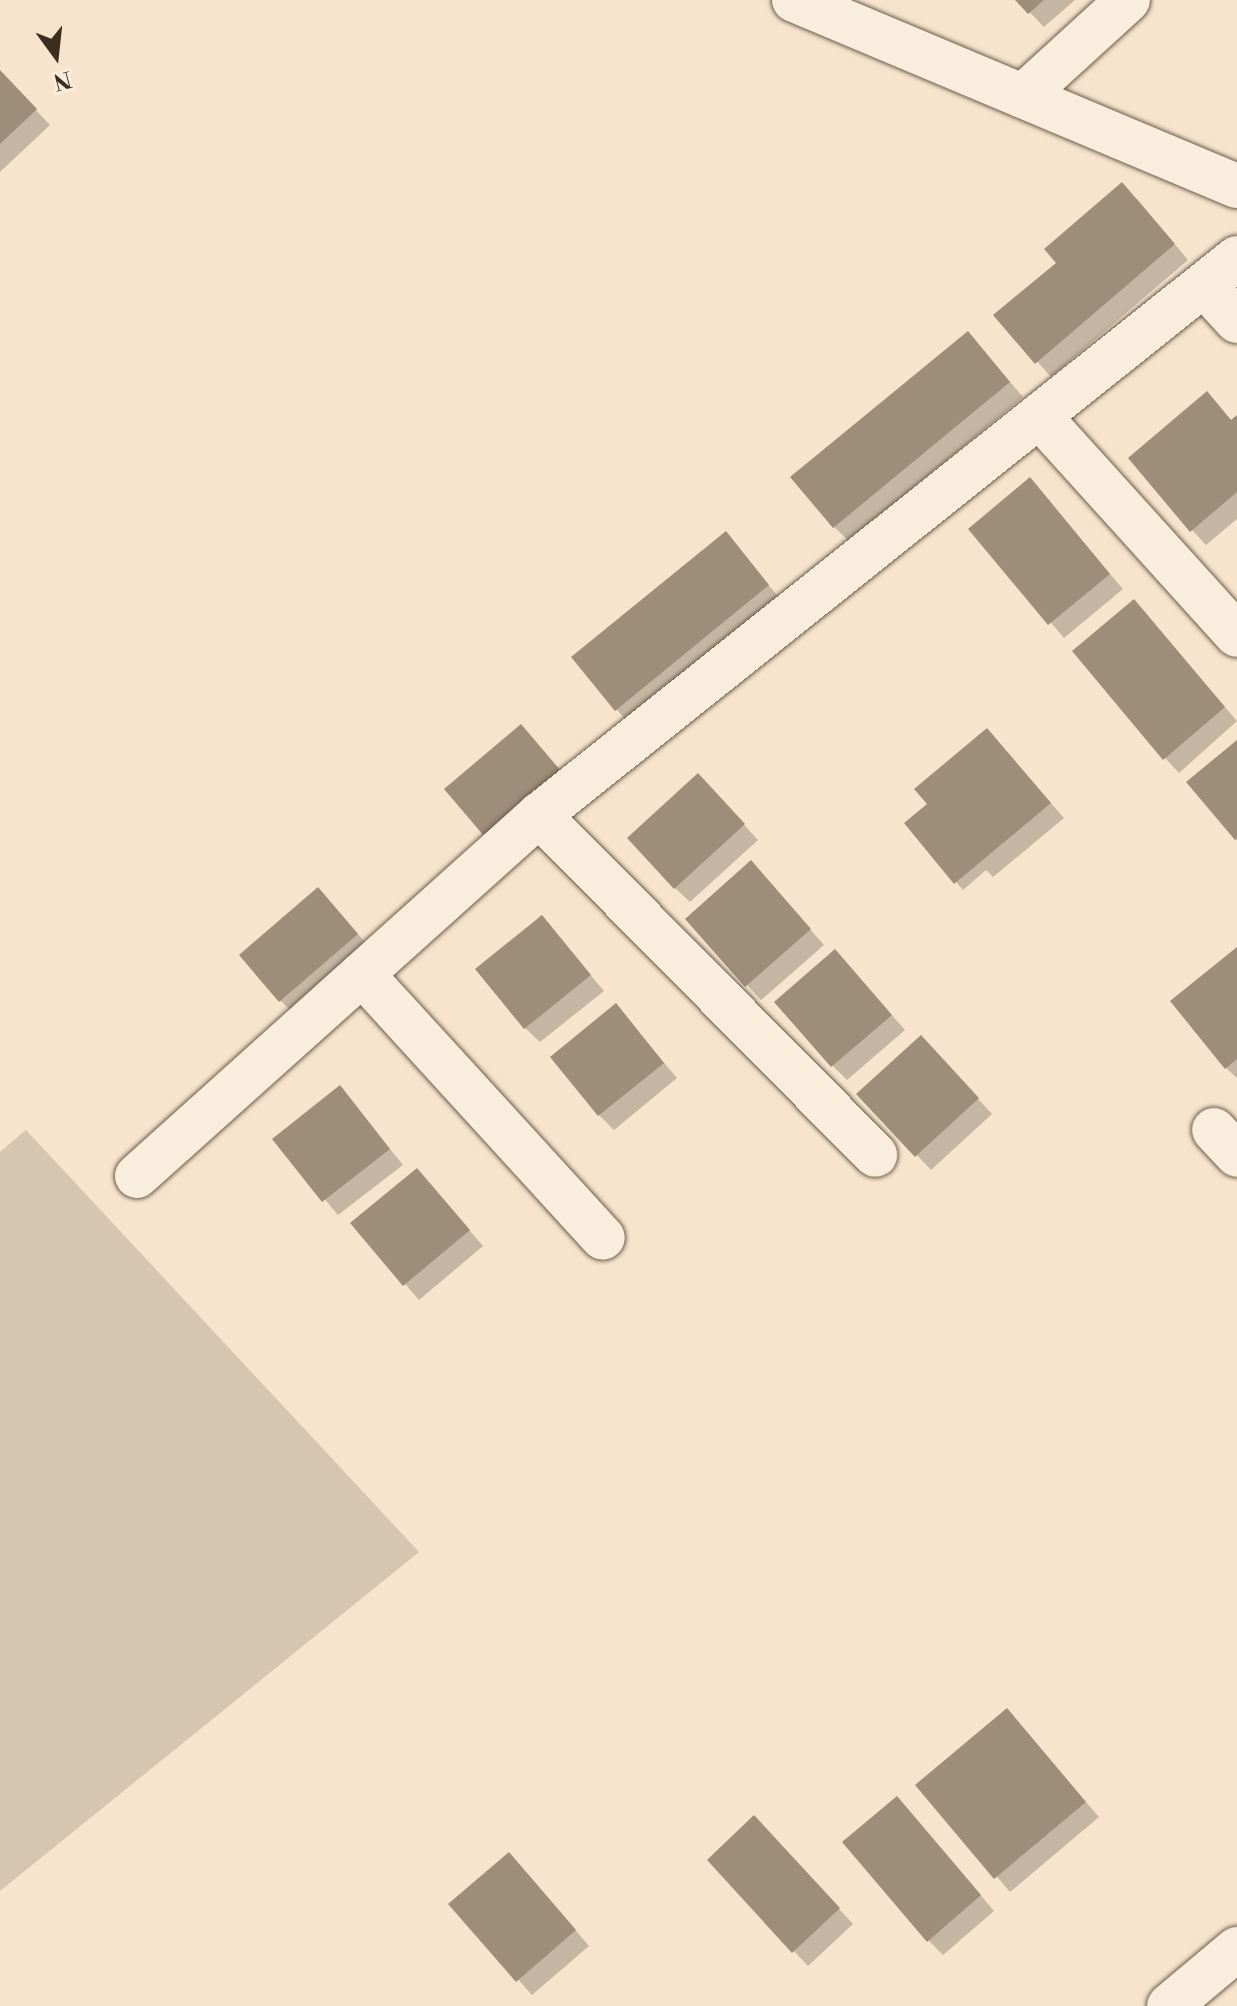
<!DOCTYPE html>
<style>
body{margin:0}
#map{position:relative;width:1237px;height:2006px;overflow:hidden;background:#f6e4cc;font-family:"Libre Bodoni",serif}
div>[style]{position:absolute}
[style*='--x']{left:calc(var(--x)*1px);top:calc(var(--y)*1px);width:calc(var(--w)*1px);rotate:calc(var(--a)*1deg)}
.green>*{inset:0;background:#d6c5af}
.shadow>*{inset:0;background:#0003}
.building>*{inset:0;background:#9d8d79}
.roads{filter:drop-shadow(0 0 2px #6a5c4a) drop-shadow(0 0 2px #6a5c4a)}
.minor>*{height:44px;margin:-22px;padding:0 22px;transform-origin:22px;border-radius:22px;background:#f9edde}
span{translate:-50% -50%;white-space:nowrap;text-align:center;line-height:1.15;-webkit-text-stroke:7px #f9edde;paint-order:stroke}
.north{position:absolute;left:16px;top:16px;width:80px;height:80px;-webkit-text-stroke:6px #f9edde;paint-order:stroke;rotate:165deg;font-size:22px;font-weight:700;line-height:32px;text-align:center;color:#3c2e1f}
.north::after{content:'';display:block;margin:auto;width:28px;height:36px;background:#3c2e1f;clip-path:polygon(50% 0,100% 100%,50% 72%,0 100%)}
</style>
<div id="map">
<div class="green">
<i style="clip-path:polygon(26px 1130px,419px 1552px,0 1891px,0 1152px)"></i>
</div>
<div class="shadow">
<i style="clip-path:polygon(1018px 0,1075px 0,1044px 27px)"></i>
<i style="clip-path:polygon(0 72px,50px 125px,0 172px)"></i>
<i style="clip-path:polygon(1137px 199px,1188px 260px,1051px 377px,996px 315px)"></i>
<i style="clip-path:polygon(968px 333px,1023px 397px,849px 541px,834px 527px)"></i>
<i style="clip-path:polygon(1207px 394px,1232px 421px,1237px 417px,1237px 519px,1206px 545px,1192px 530px)"></i>
<i style="clip-path:polygon(1030px 480px,1123px 589px,1064px 638px,971px 529px)"></i>
<i style="clip-path:polygon(725px 534px,782px 601px,630px 724px,616px 709px)"></i>
<i style="clip-path:polygon(1134px 602px,1237px 721px,1179px 773px,1165px 758px)"></i>
<i style="clip-path:polygon(987px 730px,1064px 818px,993px 877px,986px 870px,963px 890px,907px 824px,926px 807px)"></i>
<i style="clip-path:polygon(713px 791px,758px 840px,690px 902px,675px 888px)"></i>
<i style="clip-path:polygon(765px 878px,824px 945px,761px 1000px,747px 985px)"></i>
<i style="clip-path:polygon(332px 904px,371px 949px,295px 1015px,280px 1000px)"></i>
<i style="clip-path:polygon(542px 918px,604px 991px,540px 1042px,525px 1028px)"></i>
<i style="clip-path:polygon(1237px 950px,1237px 1078px,1226px 1068px)"></i>
<i style="clip-path:polygon(835px 951px,905px 1030px,847px 1080px,832px 1065px)"></i>
<i style="clip-path:polygon(616px 1006px,677px 1078px,614px 1130px,599px 1115px)"></i>
<i style="clip-path:polygon(935px 1052px,992px 1114px,931px 1170px,859px 1094px)"></i>
<i style="clip-path:polygon(340px 1088px,403px 1165px,338px 1215px,275px 1140px)"></i>
<i style="clip-path:polygon(417px 1170px,483px 1246px,419px 1300px,353px 1224px)"></i>
<i style="clip-path:polygon(1007px 1711px,1099px 1817px,1010px 1892px,918px 1785px)"></i>
<i style="clip-path:polygon(911px 1813px,994px 1911px,943px 1955px,928px 1940px)"></i>
<i style="clip-path:polygon(769px 1833px,853px 1924px,808px 1966px,709px 1860px)"></i>
<i style="clip-path:polygon(524px 1870px,589px 1946px,532px 1995px,451px 1904px)"></i>
</div>
<div class="building">
<i style="clip-path:polygon(1015px 0,1044px 0,1028px 14px)"></i>
<i style="clip-path:polygon(0 70px,37px 109px,0 144px)"></i>
<i style="clip-path:polygon(1122px 182px,1175px 244px,1035px 364px,993px 315px,1056px 263px,1044px 249px)"></i>
<i style="clip-path:polygon(968px 331px,1010px 382px,833px 528px,790px 477px)"></i>
<i style="clip-path:polygon(1207px 391px,1231px 420px,1237px 415px,1237px 492px,1190px 532px,1128px 458px)"></i>
<i style="clip-path:polygon(1030px 477px,1110px 574px,1048px 625px,968px 529px)"></i>
<i style="clip-path:polygon(726px 531px,769px 585px,615px 711px,571px 657px)"></i>
<i style="clip-path:polygon(1134px 599px,1225px 707px,1163px 760px,1072px 651px)"></i>
<i style="clip-path:polygon(521px 724px,561px 771px,484px 836px,444px 789px)"></i>
<i style="clip-path:polygon(987px 728px,1051px 803px,954px 884px,904px 823px,927px 804px,914px 789px)"></i>
<i style="clip-path:polygon(1237px 740px,1237px 839px,1235px 840px,1186px 782px)"></i>
<i style="clip-path:polygon(698px 773px,745px 824px,674px 889px,627px 838px)"></i>
<i style="clip-path:polygon(751px 860px,811px 929px,745px 987px,685px 919px)"></i>
<i style="clip-path:polygon(318px 887px,358px 934px,279px 1002px,239px 955px)"></i>
<i style="clip-path:polygon(542px 915px,591px 975px,524px 1029px,475px 969px)"></i>
<i style="clip-path:polygon(1237px 947px,1237px 1059px,1225px 1069px,1170px 1001px)"></i>
<i style="clip-path:polygon(835px 949px,892px 1015px,831px 1067px,774px 1002px)"></i>
<i style="clip-path:polygon(616px 1003px,664px 1063px,598px 1116px,550px 1057px)"></i>
<i style="clip-path:polygon(921px 1035px,979px 1098px,915px 1157px,856px 1094px)"></i>
<i style="clip-path:polygon(340px 1085px,390px 1149px,322px 1202px,272px 1139px)"></i>
<i style="clip-path:polygon(417px 1168px,470px 1230px,403px 1286px,350px 1223px)"></i>
<i style="clip-path:polygon(1007px 1708px,1086px 1802px,994px 1879px,915px 1785px)"></i>
<i style="clip-path:polygon(897px 1796px,981px 1895px,927px 1942px,842px 1842px)"></i>
<i style="clip-path:polygon(754px 1815px,840px 1908px,792px 1953px,707px 1860px)"></i>
<i style="clip-path:polygon(509px 1852px,576px 1930px,516px 1982px,448px 1904px)"></i>
</div>
<div class="roads">
<div class="minor">
<i style="--x:794;--y:0;--w:480;--a:22.8"></i>
<i style="--x:1023;--y:96;--w:142;--a:-42.4"></i>
<i style="--x:1204;--y:285;--w:49;--a:47.5"></i>
<i style="--x:1039;--y:416;--w:295;--a:47.9"></i>
<i style="--x:539;--y:815;--w:478;--a:45.3"></i>
<i style="--x:362;--y:974;--w:357;--a:47.6"></i>
<i style="--x:1214;--y:1130;--w:34;--a:47"></i>
<i style="--x:137;--y:1176;--w:540;--a:-41.92"></i>
<i style="--x:539;--y:815;--w:893;--a:-38.59"></i>
<i style="--x:1169;--y:2006;--w:89;--a:-40"></i>
</div>
</div>
<div class="north">N</div>
</div>
